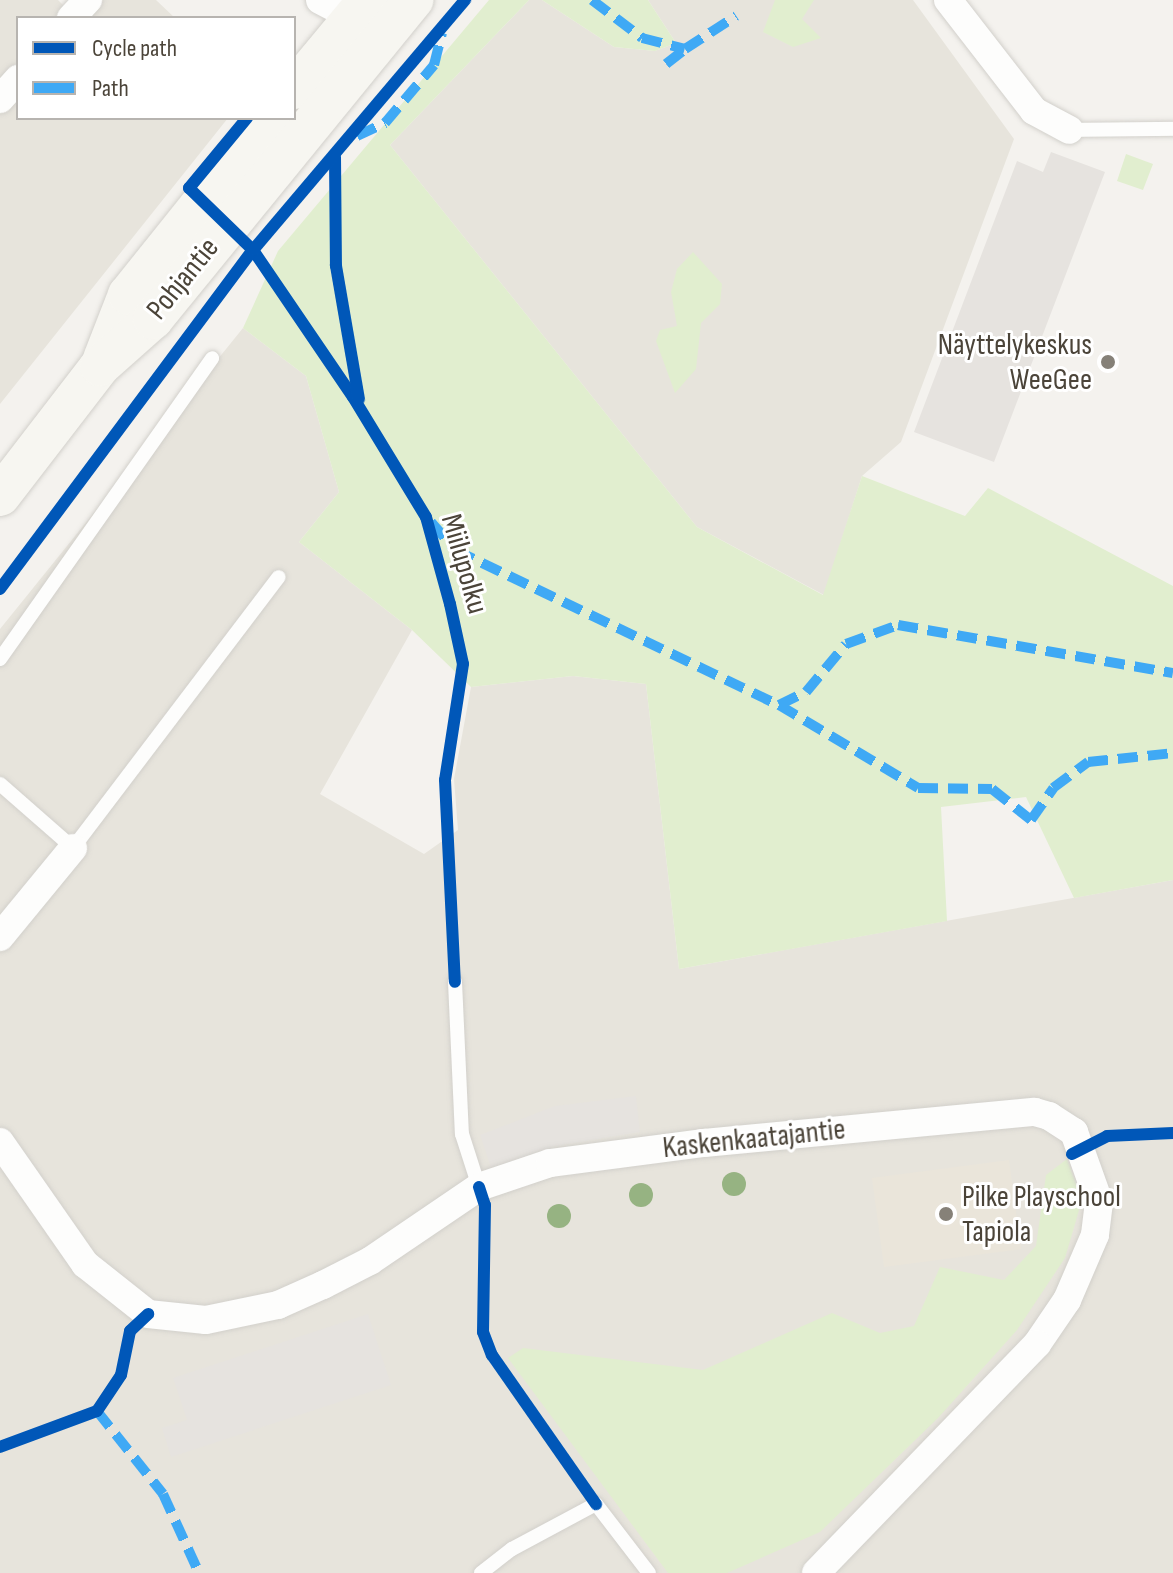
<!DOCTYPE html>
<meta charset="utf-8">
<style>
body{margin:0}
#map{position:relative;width:1173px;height:1573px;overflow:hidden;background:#f4f2ee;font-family:"Sofia Sans Condensed",sans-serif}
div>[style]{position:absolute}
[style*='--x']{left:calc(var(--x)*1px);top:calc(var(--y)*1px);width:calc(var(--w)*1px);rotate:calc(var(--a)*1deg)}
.residential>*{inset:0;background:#e7e4dc}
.education>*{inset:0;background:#eae5da}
.green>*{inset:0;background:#e1eecf}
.parking>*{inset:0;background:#e6e3df}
.roads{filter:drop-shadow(0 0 2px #d2d0cb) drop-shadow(0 0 2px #d2d0cb)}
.lane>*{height:14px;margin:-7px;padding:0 7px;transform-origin:7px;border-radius:7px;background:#fdfdfc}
.street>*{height:28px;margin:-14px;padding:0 14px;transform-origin:14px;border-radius:14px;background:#fdfdfc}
.secondary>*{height:40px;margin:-20px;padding:0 20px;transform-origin:20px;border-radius:20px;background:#f7f6f1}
.quiet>*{height:10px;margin-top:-5px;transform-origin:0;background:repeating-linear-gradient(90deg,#3fa9f5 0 20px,transparent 0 30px)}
.cycleway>*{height:12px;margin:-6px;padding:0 6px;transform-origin:6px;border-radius:6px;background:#0057b8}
.trees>*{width:24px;height:24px;margin:-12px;border-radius:50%;background:#96b382}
.dots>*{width:22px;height:22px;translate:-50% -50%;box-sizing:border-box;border:4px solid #fff;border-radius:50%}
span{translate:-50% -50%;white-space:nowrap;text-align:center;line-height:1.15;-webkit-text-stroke:6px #fff;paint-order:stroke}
.street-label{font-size:30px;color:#4b4439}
.poi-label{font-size:30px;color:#4b4439}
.right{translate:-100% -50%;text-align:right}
.left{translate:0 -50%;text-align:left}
.legend{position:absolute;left:16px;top:16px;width:280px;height:104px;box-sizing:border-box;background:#fff;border:2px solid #b7b4b0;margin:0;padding:10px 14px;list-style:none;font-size:24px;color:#4b4439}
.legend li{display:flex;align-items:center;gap:16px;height:40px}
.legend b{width:40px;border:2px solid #b7b4b0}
</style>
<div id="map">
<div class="residential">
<i style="clip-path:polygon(0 0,58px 0,73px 15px,88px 0,156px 0,175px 18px,18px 18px,18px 118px,228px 118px,0 404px)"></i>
<i style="clip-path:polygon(529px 0,542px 0,614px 47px,655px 51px,676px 43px,648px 0,913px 0,1014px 139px,901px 442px,862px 476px,824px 595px,697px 527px,390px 145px)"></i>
<i style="clip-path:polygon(243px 328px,306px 376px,339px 492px,299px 542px,412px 630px,320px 794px,424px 854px,458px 830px,454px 779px,471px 687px,573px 676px,646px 684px,679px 969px,1173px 880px,1173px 1573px,0 1573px,0 629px)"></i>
</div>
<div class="education">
<i style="clip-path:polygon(1009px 1160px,1021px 1249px,884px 1267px,872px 1178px)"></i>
</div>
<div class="green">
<i style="clip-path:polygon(489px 0,529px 0,390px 145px,697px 527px,823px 595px,862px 476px,965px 516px,988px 488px,1173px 586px,1173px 880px,1074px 898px,1026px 797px,941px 807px,947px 921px,679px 969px,646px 684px,573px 676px,471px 687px,412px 630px,299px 542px,339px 492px,306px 376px,243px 328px,278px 251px)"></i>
<i style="clip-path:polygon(542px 0,648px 0,676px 43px,655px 51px,614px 47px)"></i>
<i style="clip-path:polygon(775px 0,814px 0,802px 19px,821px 38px,793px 47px,763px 32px)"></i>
<i style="clip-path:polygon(1126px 154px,1153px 164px,1143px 190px,1117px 181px)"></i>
<i style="clip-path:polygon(693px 252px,722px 284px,720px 304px,701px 323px,696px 369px,675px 393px,656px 341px,660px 330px,677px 326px,671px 292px,677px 269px)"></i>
<i style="clip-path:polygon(1067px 1159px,1082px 1200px,1065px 1258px,1017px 1330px,938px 1418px,820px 1532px,727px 1573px,668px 1573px,508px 1358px,523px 1348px,703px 1370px,832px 1313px,880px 1333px,914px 1326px,940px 1267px,1004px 1280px,1036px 1246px,1046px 1175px)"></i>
</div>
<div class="parking">
<i style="clip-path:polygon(1051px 152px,1105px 172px,994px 462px,914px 432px,1017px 161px,1043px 172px)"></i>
<i style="clip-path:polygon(636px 1096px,640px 1132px,556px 1146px,491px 1168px,480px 1135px,555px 1106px)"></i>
<i style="clip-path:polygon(368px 1314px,391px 1385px,171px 1457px,162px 1428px,187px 1420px,173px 1378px)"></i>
</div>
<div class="roads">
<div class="lane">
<i style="--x:1069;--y:130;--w:104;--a:-0.6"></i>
<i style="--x:0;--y:659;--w:368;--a:-54.8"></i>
<i style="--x:0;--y:784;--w:97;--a:41.2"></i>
<i style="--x:73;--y:848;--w:340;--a:-52.8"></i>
<i style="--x:455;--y:982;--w:152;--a:87.4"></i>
<i style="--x:462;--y:1134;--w:56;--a:72.2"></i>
<i style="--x:481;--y:1573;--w:39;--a:-38"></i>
<i style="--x:512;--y:1549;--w:95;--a:-28.2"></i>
<i style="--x:596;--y:1504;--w:87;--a:52.5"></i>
</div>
<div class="street">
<i style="--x:320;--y:0;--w:54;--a:27.5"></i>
<i style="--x:948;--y:0;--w:140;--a:52.2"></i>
<i style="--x:1034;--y:111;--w:40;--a:28"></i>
<i style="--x:71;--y:18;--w:25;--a:-47"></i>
<i style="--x:0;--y:99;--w:27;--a:-48"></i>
<i style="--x:0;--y:937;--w:115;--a:-50.6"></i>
<i style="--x:0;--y:1142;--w:149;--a:55.1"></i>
<i style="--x:85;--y:1264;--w:80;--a:38.4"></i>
<i style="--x:148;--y:1314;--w:58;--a:5.9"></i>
<i style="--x:206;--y:1320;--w:74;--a:-11.8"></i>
<i style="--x:278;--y:1305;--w:49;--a:-24"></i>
<i style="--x:323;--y:1285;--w:53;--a:-27.1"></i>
<i style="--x:370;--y:1261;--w:132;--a:-34.2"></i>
<i style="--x:479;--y:1187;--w:75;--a:-18.7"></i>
<i style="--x:550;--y:1163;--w:155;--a:-7.4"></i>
<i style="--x:704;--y:1143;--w:332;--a:-5.4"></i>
<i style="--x:1035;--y:1112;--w:15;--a:16"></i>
<i style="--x:1049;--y:1116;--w:30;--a:33"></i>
<i style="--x:1074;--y:1132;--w:74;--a:70.3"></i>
<i style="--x:1099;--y:1202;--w:33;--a:97"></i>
<i style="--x:1095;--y:1235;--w:71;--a:113.3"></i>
<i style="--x:1067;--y:1300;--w:53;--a:124.3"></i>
<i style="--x:1037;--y:1344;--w:318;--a:134"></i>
</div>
<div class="secondary">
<i style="--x:294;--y:89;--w:116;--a:-50.3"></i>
<i style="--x:103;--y:359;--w:69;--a:-68.7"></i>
<i style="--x:128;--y:295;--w:227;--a:-51.3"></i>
<i style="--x:0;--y:496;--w:164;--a:-52.4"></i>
<i style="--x:100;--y:366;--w:71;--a:-41.6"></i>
<i style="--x:153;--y:319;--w:412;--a:-50.8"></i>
</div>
</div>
<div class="quiet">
<i style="--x:592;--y:0;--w:63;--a:37.2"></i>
<i style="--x:642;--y:38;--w:44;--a:14.3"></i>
<i style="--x:685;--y:49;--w:61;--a:-32.9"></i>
<i style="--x:666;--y:64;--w:24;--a:-38"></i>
<i style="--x:357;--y:136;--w:31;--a:-25"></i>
<i style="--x:385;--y:123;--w:76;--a:-49.8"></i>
<i style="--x:434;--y:65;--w:33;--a:-76"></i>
<i style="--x:431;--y:522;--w:37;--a:49"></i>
<i style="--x:455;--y:550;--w:359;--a:25.6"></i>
<i style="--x:779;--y:705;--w:162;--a:30.8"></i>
<i style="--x:918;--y:788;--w:74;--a:0.8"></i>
<i style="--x:992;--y:789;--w:50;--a:38.5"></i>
<i style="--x:1031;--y:820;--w:39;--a:-55"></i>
<i style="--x:1053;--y:788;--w:44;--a:-36.6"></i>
<i style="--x:1088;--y:762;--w:85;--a:-6"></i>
<i style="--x:779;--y:705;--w:30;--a:-26"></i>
<i style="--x:806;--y:692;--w:62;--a:-50.2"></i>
<i style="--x:846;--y:644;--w:55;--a:-20.1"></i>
<i style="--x:898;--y:625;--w:279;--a:9.9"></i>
<i style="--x:97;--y:1411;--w:106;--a:51.5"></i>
<i style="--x:163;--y:1494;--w:87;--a:65.5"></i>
</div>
<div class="cycleway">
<i style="--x:247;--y:118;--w:91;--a:129.6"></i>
<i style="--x:189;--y:188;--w:89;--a:44.1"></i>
<i style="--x:253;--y:250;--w:178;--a:55.8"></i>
<i style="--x:353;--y:397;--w:140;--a:58.7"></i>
<i style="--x:426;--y:517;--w:90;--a:74.6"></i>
<i style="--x:450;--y:604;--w:61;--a:77.8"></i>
<i style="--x:463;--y:664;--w:117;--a:98.8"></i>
<i style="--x:445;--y:780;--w:202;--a:87.2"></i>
<i style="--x:335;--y:157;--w:109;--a:89.5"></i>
<i style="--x:336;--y:266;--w:135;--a:80.2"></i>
<i style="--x:0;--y:589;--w:423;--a:-53.3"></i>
<i style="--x:253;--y:250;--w:328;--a:-49.7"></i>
<i style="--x:1072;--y:1154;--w:39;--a:-27"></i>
<i style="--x:1107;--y:1136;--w:66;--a:-2.6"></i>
<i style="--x:479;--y:1187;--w:19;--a:72"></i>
<i style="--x:485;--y:1205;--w:127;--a:90.9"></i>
<i style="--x:483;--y:1332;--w:25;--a:69"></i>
<i style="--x:492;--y:1355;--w:182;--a:55.1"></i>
<i style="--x:0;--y:1447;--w:103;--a:-20.4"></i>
<i style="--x:97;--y:1411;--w:43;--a:-56.3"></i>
<i style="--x:121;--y:1375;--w:45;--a:-78.4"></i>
<i style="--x:130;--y:1331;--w:25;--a:-43"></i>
</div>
<div class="trees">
<i style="left:734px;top:1184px"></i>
<i style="left:641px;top:1195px"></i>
<i style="left:559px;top:1216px"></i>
</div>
<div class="dots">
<i style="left:1108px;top:362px;background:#868178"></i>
<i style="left:946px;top:1214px;background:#868178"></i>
</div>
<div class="street-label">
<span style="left:183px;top:279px;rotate:-51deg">Pohjantie</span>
<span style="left:464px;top:564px;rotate:74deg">Miilupolku</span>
<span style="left:754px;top:1139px;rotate:-6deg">Kaskenkaatajantie</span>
</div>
<div class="poi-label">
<span class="right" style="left:1092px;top:362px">Näyttelykeskus<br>WeeGee</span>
<span class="left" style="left:962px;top:1214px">Pilke Playschool<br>Tapiola</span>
</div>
<ul class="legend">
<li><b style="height:10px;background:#0057b8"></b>Cycle path</li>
<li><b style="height:10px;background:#3fa9f5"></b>Path</li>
</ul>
</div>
